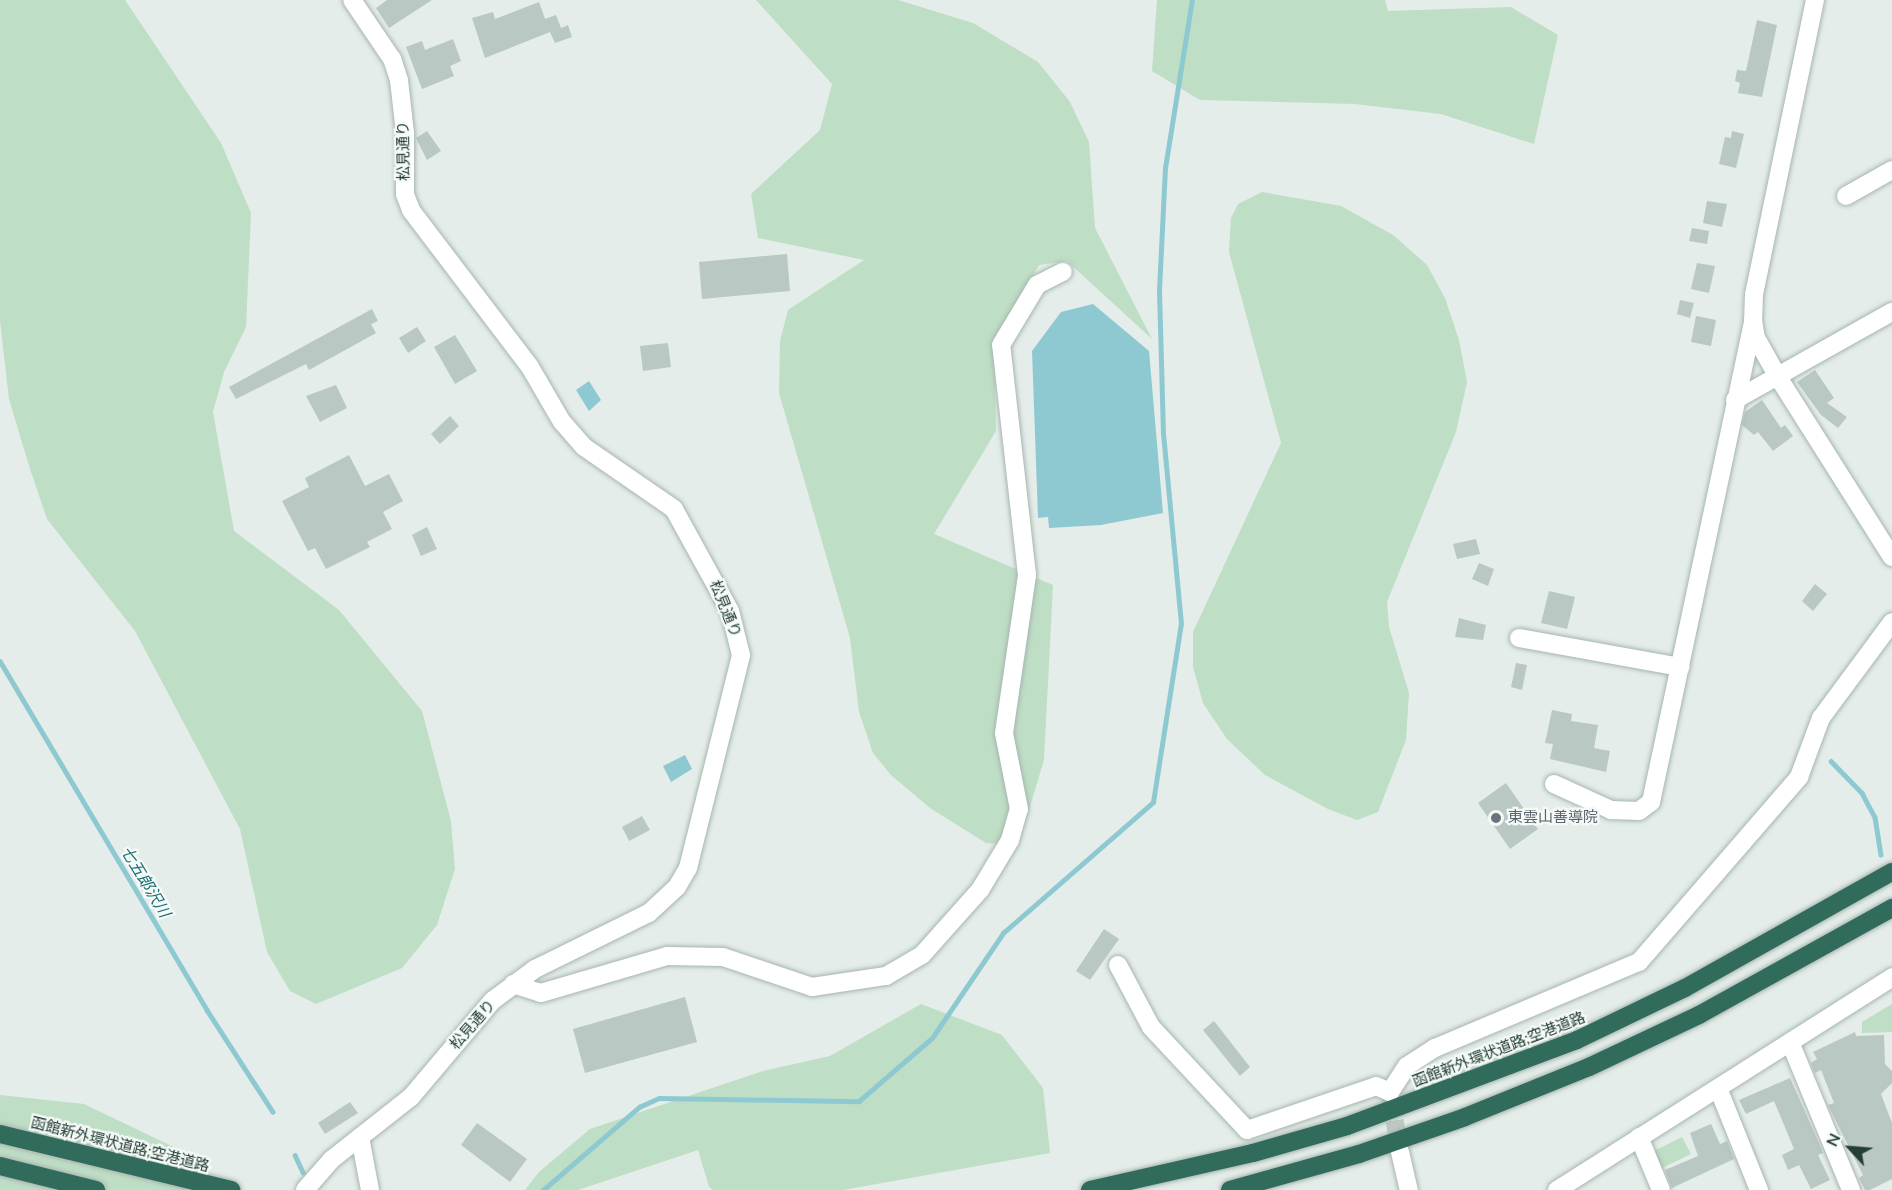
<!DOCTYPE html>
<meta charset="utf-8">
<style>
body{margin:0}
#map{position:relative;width:1892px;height:1190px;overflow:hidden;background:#e4ede9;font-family:"Nunito Sans","Noto Sans JP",sans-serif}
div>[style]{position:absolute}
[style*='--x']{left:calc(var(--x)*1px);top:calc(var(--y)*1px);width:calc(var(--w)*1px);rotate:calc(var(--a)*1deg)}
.green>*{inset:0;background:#bedec5}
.water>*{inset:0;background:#8ec9d1}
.stream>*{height:4.5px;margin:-2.25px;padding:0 2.25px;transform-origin:2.25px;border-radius:2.25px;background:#8ec9d1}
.building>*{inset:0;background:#b9c8c2}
.minor-tunnel>*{height:18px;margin-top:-9px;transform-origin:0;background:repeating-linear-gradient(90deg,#becac5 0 18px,transparent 0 27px)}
.roads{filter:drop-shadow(0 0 2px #a7b5b0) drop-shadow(0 0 2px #a7b5b0)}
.minor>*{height:18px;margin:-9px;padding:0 9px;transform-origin:9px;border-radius:9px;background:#fff}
.highway>*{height:18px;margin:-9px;padding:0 9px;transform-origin:9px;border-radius:9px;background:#306b5c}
.dots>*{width:16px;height:16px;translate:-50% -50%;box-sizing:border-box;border:3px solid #f5faf7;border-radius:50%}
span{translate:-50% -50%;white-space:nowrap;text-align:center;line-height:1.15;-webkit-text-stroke:4.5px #f5faf7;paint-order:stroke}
.street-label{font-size:15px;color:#243f36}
.worship-label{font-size:15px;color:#5b616d}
.left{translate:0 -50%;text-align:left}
.water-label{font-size:16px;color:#1e6f7a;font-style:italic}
.north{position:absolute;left:1820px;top:1118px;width:60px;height:60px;-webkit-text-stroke:4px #f5faf7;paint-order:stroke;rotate:296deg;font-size:16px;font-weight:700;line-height:24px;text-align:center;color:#243f36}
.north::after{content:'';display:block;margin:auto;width:21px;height:27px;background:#243f36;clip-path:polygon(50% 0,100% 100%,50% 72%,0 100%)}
</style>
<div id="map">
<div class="green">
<i style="clip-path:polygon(0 0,125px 0,221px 143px,251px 213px,246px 327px,224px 372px,213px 412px,234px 531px,339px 610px,422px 711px,451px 821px,455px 869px,437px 925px,402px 968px,316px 1004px,290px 991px,267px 952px,240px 829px,135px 631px,47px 519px,30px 469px,9px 399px,0 321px)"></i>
<i style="clip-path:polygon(756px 0,898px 0,973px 23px,1038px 62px,1070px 102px,1089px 142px,1095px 228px,1152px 339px,1067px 261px,1039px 265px,994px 343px,996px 431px,934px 534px,1053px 585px,1044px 760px,1022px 833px,1012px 845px,986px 843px,930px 808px,891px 775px,873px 753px,859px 712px,850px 638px,779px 393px,780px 341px,788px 310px,864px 260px,758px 238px,751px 194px,820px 130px,832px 84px)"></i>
<i style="clip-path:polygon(1157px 0,1385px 0,1388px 11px,1511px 7px,1558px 35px,1534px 144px,1441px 114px,1355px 104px,1200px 100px,1152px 71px)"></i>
<i style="clip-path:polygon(1262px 192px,1341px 206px,1393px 235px,1427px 265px,1445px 298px,1459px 340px,1467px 382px,1456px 432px,1387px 602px,1389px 627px,1409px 693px,1406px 740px,1378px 812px,1357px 820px,1328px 809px,1265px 775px,1227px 739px,1203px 703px,1193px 667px,1193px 632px,1281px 443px,1229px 252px,1231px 218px,1238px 204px)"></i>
<i style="clip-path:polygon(921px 1004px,1002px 1035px,1043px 1088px,1050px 1153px,843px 1190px,713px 1190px,709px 1187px,698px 1150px,578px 1190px,525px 1190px,539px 1172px,590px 1129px,763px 1071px,830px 1056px)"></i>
<i style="clip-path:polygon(1892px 1004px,1892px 1032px,1862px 1033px,1862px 1022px)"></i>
<i style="clip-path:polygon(0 1095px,84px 1104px,182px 1151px,200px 1190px,0 1190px)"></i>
<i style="clip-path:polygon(1682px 1137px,1691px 1154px,1660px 1169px,1652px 1152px)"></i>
</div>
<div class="water">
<i style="clip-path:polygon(1093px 304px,1149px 351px,1163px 513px,1101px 525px,1049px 528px,1048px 517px,1038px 518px,1032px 351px,1061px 312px)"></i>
<i style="clip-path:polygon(589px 381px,601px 400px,589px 411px,576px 390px)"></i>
<i style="clip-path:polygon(685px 755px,692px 769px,671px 782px,663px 766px)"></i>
</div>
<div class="stream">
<i style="--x:0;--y:661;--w:406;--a:59.3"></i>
<i style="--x:207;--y:1010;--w:121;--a:57.1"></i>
<i style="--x:1831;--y:761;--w:45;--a:45.9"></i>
<i style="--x:1862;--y:793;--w:27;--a:62"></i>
<i style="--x:1875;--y:817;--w:38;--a:81"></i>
<i style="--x:295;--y:1155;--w:19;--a:65"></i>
<i style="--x:543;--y:1190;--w:127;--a:-40.8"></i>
<i style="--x:639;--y:1107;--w:22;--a:-24"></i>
<i style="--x:659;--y:1098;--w:200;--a:0.9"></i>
<i style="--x:859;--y:1101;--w:96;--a:-40.8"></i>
<i style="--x:932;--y:1038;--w:127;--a:-55.9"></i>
<i style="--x:1003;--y:933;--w:199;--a:-41.1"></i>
<i style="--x:1153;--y:802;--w:180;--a:-81.1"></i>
<i style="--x:1181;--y:624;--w:191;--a:-95.4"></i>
<i style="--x:1163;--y:434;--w:144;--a:-91.6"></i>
<i style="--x:1159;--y:290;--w:122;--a:-87.2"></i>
<i style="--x:1165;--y:168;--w:170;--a:-80.9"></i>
</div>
<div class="building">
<i style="clip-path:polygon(387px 0,432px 0,389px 28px,376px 8px)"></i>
<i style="clip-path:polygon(539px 2px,545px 19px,556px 15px,561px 28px,568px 25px,572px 37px,555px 43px,550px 32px,485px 58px,472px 18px,493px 12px,495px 19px)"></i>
<i style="clip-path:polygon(1757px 20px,1777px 25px,1762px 97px,1738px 93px,1740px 83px,1735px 81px,1737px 70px,1746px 71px)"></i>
<i style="clip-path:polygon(453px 39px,461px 61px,450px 66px,454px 76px,422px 89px,406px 47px,422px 41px,425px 50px)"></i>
<i style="clip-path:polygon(427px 131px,441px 151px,427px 160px,416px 138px)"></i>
<i style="clip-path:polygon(1732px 131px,1744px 134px,1736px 168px,1719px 164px,1725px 137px,1731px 138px)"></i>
<i style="clip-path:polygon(1707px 201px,1727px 204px,1722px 227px,1703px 223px)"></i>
<i style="clip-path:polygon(1692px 228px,1709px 231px,1707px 244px,1689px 241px)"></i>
<i style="clip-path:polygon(787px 254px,790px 291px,702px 299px,699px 262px)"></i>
<i style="clip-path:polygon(1697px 263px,1715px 266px,1709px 293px,1691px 289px)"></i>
<i style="clip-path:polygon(1680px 300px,1694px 303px,1690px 318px,1677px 314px)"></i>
<i style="clip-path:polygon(372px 309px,378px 321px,371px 324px,376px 333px,309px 370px,306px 364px,236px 399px,229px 387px)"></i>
<i style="clip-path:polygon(1696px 316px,1716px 320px,1711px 346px,1691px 342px)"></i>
<i style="clip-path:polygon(417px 327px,426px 341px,408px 353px,399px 338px)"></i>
<i style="clip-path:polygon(455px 335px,477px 371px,455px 384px,434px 347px)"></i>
<i style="clip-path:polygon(668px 343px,671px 367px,643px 371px,640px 346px)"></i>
<i style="clip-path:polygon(1815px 370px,1834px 398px,1827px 403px,1847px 417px,1838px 428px,1821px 415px,1797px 382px)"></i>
<i style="clip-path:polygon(336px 385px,347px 408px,320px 422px,306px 396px)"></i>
<i style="clip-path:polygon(1762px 400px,1781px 428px,1785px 425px,1793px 436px,1773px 451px,1758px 432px,1754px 435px,1742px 425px,1745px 412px)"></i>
<i style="clip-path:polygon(450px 416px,459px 426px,440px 444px,431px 434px)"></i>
<i style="clip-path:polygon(349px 455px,365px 486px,389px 474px,403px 501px,383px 512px,392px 529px,367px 542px,370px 547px,326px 569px,315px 548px,308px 551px,282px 501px,309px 487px,305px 478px)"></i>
<i style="clip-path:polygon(427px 527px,437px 549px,421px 556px,412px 535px)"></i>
<i style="clip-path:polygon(1476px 539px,1480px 554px,1457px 559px,1453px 544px)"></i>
<i style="clip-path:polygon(1479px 563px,1494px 569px,1488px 586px,1472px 579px)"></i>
<i style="clip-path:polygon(1815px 584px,1827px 594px,1813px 611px,1802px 601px)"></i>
<i style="clip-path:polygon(1549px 591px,1575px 597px,1567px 629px,1541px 623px)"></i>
<i style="clip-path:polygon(1459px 618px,1486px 625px,1483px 640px,1455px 637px)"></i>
<i style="clip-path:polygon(1516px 663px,1527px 665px,1522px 690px,1511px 687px)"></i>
<i style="clip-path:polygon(1552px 710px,1572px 714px,1571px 721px,1598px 725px,1594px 748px,1610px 751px,1606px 772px,1550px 759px,1553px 744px,1545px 743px)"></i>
<i style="clip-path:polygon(1506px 783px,1538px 829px,1510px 849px,1478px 803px)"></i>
<i style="clip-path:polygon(642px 816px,650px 830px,629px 841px,622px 827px)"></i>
<i style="clip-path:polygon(1104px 929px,1119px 939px,1090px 980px,1076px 971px)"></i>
<i style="clip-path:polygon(685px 997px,697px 1042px,585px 1073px,573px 1029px)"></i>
<i style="clip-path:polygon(1214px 1021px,1250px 1067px,1240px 1076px,1203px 1030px)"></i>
<i style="clip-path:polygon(1855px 1032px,1856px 1036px,1884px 1035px,1885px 1064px,1892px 1071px,1892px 1083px,1881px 1094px,1892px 1123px,1892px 1179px,1870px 1190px,1865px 1190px,1859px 1178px,1863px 1175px,1828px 1105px,1834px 1103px,1821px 1070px,1815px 1073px,1811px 1063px,1817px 1059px,1813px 1052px)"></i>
<i style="clip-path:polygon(1790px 1078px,1818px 1141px,1823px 1153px,1818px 1155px,1830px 1180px,1811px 1189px,1799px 1165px,1788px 1170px,1782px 1155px,1794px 1149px,1774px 1101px,1746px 1114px,1739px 1100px)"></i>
<i style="clip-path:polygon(350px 1102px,358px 1113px,325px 1134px,318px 1123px)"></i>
<i style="clip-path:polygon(477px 1123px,527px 1159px,510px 1182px,461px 1145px)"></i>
<i style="clip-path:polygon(1711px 1124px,1720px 1144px,1727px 1141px,1734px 1159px,1672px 1188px,1665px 1170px,1698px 1156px,1690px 1133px)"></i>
</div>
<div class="minor-tunnel">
<i style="--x:1390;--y:1094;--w:59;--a:80.2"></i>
</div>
<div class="roads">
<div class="minor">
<i style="--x:1815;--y:0;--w:300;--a:101.7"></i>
<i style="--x:1754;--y:294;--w:26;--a:92"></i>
<i style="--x:1753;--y:320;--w:18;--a:81"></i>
<i style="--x:1756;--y:338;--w:45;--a:60.6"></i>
<i style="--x:1778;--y:377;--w:213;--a:57.7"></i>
<i style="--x:1846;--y:196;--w:53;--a:-29.5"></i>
<i style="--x:1735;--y:400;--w:180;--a:-29.3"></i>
<i style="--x:1519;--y:638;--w:164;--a:10.2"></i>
<i style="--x:1554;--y:784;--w:63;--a:24.5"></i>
<i style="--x:1611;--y:810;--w:28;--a:2"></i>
<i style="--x:1639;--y:811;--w:15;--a:-37"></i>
<i style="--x:1651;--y:802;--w:488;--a:-78"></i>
<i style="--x:1118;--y:965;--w:70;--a:62"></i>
<i style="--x:1151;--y:1027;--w:141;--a:47"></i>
<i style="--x:1247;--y:1130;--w:136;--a:-18.8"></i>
<i style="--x:1376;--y:1086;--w:15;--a:23"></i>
<i style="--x:1390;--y:1092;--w:31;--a:-57"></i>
<i style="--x:1407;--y:1066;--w:33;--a:-33"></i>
<i style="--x:1435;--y:1048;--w:221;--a:-22.9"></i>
<i style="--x:1639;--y:962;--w:245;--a:-49.1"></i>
<i style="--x:1799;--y:777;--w:63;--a:-69.6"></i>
<i style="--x:1821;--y:718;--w:119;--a:-53.5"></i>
<i style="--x:513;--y:984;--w:29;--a:18"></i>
<i style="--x:541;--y:993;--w:131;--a:-16.4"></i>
<i style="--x:667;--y:956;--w:56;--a:1"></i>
<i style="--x:723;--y:957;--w:94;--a:18.6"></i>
<i style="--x:812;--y:987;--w:75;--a:-8.5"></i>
<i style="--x:886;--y:976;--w:42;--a:-30.3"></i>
<i style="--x:922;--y:955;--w:87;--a:-48.3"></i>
<i style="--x:980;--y:890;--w:58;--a:-59"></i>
<i style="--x:1010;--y:840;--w:32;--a:-74"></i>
<i style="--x:1019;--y:809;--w:77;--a:-101.2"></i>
<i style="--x:1004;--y:733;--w:160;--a:-81.7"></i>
<i style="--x:1027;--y:575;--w:231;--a:-96.4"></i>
<i style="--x:1001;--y:345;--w:70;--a:-59"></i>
<i style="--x:1037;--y:285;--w:29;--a:-27"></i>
<i style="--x:1790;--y:1042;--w:160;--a:67.6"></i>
<i style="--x:1718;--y:1088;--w:110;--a:68.1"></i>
<i style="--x:360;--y:1137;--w:54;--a:79.3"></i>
<i style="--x:1639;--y:1137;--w:57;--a:67.5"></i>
<i style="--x:1400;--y:1152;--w:39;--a:77"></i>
<i style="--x:305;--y:1190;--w:40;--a:-49"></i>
<i style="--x:331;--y:1160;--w:102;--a:-38.2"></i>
<i style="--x:411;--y:1097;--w:126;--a:-49.8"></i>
<i style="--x:492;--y:1001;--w:54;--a:-36.7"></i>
<i style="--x:535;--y:969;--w:127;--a:-26.2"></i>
<i style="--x:649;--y:913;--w:38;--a:-43"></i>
<i style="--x:677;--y:887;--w:22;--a:-60"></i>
<i style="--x:688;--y:868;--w:219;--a:-76"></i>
<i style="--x:741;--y:655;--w:45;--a:-104"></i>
<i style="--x:730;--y:611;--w:116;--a:-118.8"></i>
<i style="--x:674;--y:509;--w:109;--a:-145.4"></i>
<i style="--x:584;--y:447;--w:33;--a:-131"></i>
<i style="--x:562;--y:422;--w:64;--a:-120.2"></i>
<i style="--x:530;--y:367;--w:197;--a:-127.2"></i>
<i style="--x:411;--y:210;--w:17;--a:-111"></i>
<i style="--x:405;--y:194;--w:61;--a:-90"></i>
<i style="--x:405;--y:133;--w:53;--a:-96.5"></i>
<i style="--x:399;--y:80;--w:22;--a:-108"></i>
<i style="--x:392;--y:59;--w:71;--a:-124.1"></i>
<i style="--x:1557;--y:1190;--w:397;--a:-32.4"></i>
</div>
<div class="highway">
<i style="--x:0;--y:1134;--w:238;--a:13.6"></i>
<i style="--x:0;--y:1166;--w:99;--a:14"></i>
<i style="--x:1090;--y:1190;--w:167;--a:-12.8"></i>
<i style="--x:1253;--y:1153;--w:98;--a:-16"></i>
<i style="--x:1347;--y:1126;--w:246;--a:-20.5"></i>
<i style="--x:1577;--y:1040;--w:120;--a:-25.7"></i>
<i style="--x:1685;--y:988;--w:237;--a:-29.3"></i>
<i style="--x:1230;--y:1190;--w:134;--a:-15.6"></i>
<i style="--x:1359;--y:1154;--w:112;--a:-19.2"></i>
<i style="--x:1465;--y:1117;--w:134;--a:-22"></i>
<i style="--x:1589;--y:1067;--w:122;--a:-25.3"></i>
<i style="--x:1699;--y:1015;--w:221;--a:-29"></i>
</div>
</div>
<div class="dots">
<i style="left:1496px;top:818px;background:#6b7280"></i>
</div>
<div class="street-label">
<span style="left:404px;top:151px;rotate:-91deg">松見通り</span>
<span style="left:725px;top:609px;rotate:68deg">松見通り</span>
<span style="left:473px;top:1025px;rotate:-49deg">松見通り</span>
<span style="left:1499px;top:1050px;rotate:-21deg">函館新外環状道路;空港道路</span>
<span style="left:120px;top:1145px;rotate:14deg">函館新外環状道路;空港道路</span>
</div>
<div class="worship-label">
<span class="left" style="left:1508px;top:818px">東雲山善導院</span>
</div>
<div class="water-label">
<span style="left:145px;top:882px;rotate:59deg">七五郎沢川</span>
</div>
<div class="north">N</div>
</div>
